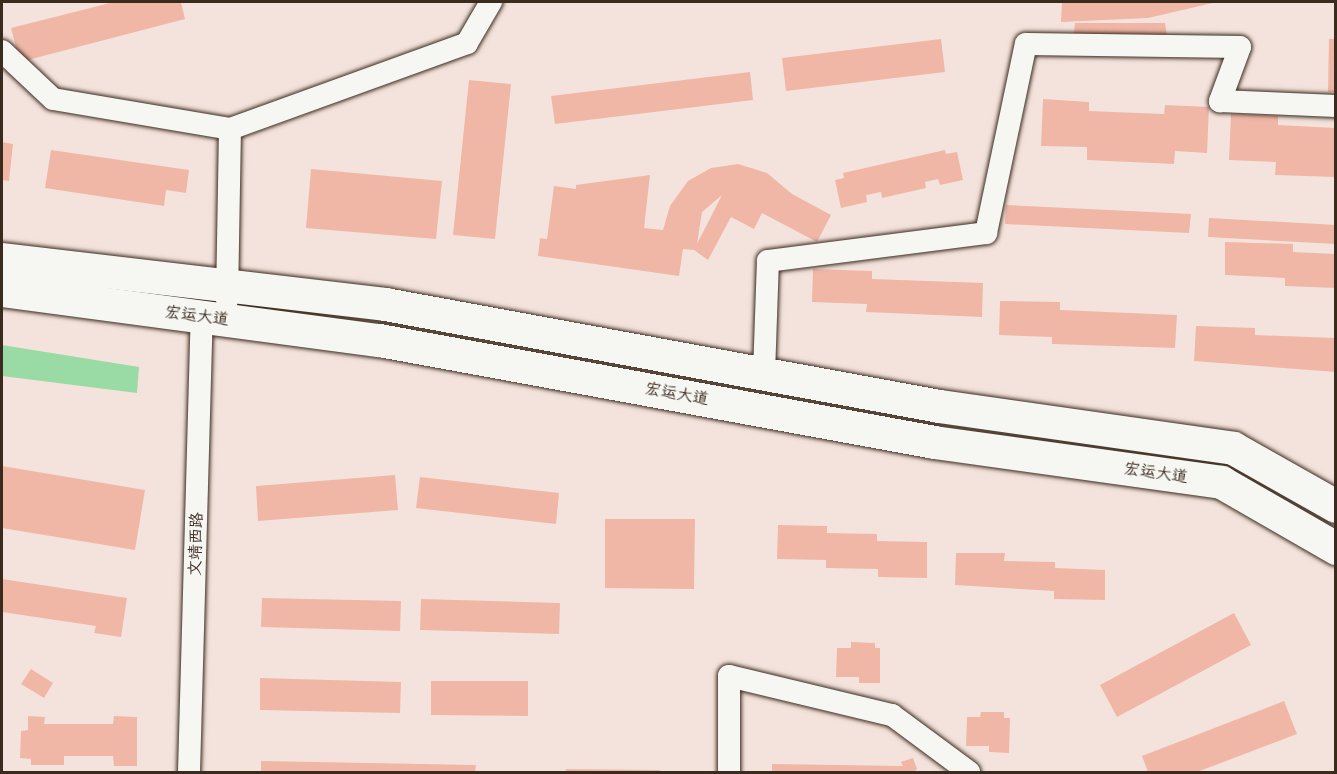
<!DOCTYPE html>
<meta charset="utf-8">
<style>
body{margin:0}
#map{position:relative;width:1337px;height:774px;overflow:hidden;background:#f4e3dc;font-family:Sriracha,"LXGW WenKai TC",sans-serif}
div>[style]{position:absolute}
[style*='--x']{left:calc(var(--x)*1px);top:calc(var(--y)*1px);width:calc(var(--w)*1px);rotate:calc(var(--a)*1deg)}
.green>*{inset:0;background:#9adba5}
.building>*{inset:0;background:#f0b7a7}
.roads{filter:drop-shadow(0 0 2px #3b2a1e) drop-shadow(0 0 2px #3b2a1e)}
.minor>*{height:22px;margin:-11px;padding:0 11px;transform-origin:11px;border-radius:11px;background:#f6f6f2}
.secondary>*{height:33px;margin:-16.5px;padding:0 16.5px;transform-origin:16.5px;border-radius:16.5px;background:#f6f6f2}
span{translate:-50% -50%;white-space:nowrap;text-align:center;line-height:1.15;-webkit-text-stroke:6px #f6f6f2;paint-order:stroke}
.street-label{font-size:16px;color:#3b2a1e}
.frame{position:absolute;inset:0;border:3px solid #3b2a1e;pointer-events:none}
</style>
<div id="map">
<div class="green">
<i style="clip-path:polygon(2px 345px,139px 367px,137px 393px,2px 376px)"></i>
</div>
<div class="building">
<i style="clip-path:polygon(114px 2px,181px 2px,185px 19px,20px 62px,11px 28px)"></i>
<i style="clip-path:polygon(1062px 2px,1217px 2px,1148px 18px,1061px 22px)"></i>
<i style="clip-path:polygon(1075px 23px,1165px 23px,1168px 43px,1073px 44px)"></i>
<i style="clip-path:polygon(941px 39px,945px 72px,786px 91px,782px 58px)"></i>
<i style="clip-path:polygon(1329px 39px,1336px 39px,1336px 92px,1328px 92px)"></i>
<i style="clip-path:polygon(750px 72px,753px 100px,555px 124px,551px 96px)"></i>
<i style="clip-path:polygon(469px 80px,511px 84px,495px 239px,453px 235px)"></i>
<i style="clip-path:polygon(1043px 99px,1089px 102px,1089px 111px,1164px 114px,1165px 105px,1209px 107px,1207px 153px,1175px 151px,1174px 164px,1087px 160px,1087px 147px,1041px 146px)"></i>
<i style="clip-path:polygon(1231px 114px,1278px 116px,1278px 125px,1336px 128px,1336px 177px,1275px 175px,1276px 162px,1229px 160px)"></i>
<i style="clip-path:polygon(2px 142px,13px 144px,9px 181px,2px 180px)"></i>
<i style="clip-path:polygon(51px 150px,189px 170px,186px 193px,166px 190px,164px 206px,45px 188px)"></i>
<i style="clip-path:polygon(945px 150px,946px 154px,957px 152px,963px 180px,940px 185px,938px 179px,925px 182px,926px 188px,882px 198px,881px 192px,866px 195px,867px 202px,841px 208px,835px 180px,844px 178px,843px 173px)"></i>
<i style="clip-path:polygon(evenodd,738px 164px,767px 173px,792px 194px,831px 215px,817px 242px,762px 213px,754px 229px,731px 217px,708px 260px,694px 250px,683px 249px,679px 276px,538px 256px,540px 238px,547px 239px,554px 186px,576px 189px,576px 185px,650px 175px,644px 228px,663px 230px,670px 206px,688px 181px,711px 168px,738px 164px,722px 195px,697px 244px,702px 212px,722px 195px)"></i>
<i style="clip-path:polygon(311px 169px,442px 181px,436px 239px,306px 228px)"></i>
<i style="clip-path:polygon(1006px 205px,1191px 214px,1189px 233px,1005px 224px)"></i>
<i style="clip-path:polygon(1209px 218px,1336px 225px,1336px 244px,1208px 237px)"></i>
<i style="clip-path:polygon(1225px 242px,1293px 244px,1293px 252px,1336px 254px,1336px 288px,1285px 286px,1285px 278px,1225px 275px)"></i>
<i style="clip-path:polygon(813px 269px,872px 271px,872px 279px,983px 283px,982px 317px,866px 312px,867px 304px,812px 302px)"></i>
<i style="clip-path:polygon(1000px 301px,1060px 302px,1060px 310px,1177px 315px,1175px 348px,1052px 344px,1052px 337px,999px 335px)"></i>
<i style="clip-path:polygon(1196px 326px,1255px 328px,1255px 335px,1336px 338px,1336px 372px,1194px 361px)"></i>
<i style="clip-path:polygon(2px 466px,145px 490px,135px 550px,2px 528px)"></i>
<i style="clip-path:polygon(395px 475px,398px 510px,258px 521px,256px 486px)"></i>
<i style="clip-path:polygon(420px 477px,559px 493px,556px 524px,416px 508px)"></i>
<i style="clip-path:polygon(605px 519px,695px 519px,694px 589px,605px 588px)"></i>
<i style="clip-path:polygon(778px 525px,827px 526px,827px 533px,877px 534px,877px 541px,927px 542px,927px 578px,878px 577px,878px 569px,826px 568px,826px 560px,777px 559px)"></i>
<i style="clip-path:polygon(956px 553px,1005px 553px,1004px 561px,1055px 562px,1055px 568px,1105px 570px,1105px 600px,1054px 599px,1054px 591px,955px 585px)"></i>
<i style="clip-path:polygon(2px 579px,127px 598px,121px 637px,94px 633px,96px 626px,2px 612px)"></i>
<i style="clip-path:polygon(262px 598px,401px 601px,400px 631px,261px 627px)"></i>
<i style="clip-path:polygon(421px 599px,560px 603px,559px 634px,420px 630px)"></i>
<i style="clip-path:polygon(1234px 613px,1251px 645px,1117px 717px,1100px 685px)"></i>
<i style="clip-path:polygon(851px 642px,875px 643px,875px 648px,880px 648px,880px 683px,859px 683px,859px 677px,836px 677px,837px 648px,851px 648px)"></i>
<i style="clip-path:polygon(31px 669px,53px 683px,44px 698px,21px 684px)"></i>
<i style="clip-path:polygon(260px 678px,401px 682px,400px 713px,260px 710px)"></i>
<i style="clip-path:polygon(431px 681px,528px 681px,528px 716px,431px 715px)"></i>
<i style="clip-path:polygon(1284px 701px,1297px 734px,1197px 772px,1148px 772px,1142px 756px)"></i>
<i style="clip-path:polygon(981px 712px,1004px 712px,1004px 718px,1010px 718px,1009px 753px,989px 752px,989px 746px,966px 746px,967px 717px,980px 717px)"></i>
<i style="clip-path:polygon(28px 716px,45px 717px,44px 724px,113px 724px,114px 716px,137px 717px,137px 766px,114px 766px,113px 756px,64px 756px,64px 765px,31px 765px,31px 759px,20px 758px,21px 731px,28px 730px)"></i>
<i style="clip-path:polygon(913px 758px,917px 769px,914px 772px,772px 772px,772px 764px,903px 766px,901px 762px)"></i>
<i style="clip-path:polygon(261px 761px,476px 765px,475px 772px,261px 772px)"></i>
<i style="clip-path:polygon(566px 769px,660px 770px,660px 772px,566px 772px)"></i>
</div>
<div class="roads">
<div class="minor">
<i style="--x:2;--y:51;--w:70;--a:43.3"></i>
<i style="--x:53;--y:99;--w:180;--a:9.6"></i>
<i style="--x:230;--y:129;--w:252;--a:-19.9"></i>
<i style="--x:467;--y:43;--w:48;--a:-59.7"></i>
<i style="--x:227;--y:300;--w:171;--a:-89"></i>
<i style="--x:764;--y:374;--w:113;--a:-88"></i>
<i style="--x:768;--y:261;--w:220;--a:-7.3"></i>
<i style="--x:986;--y:233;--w:193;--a:-78.1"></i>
<i style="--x:1026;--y:44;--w:214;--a:0.8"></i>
<i style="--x:1240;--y:47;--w:58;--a:110.3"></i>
<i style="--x:1220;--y:101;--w:116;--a:2.5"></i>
<i style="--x:189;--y:772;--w:456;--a:-88.4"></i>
<i style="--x:729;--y:772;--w:96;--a:-90"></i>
<i style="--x:729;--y:676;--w:168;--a:13.5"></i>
<i style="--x:892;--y:715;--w:96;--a:36.5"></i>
</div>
<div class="secondary">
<i style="--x:2;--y:259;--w:386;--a:6.7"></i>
<i style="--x:385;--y:304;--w:563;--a:10.43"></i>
<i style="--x:939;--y:406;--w:297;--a:8.1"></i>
<i style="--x:1233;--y:448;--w:118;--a:29.4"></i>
<i style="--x:2;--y:290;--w:380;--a:7.6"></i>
<i style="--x:379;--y:340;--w:564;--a:10.41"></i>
<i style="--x:934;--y:442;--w:290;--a:7.9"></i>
<i style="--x:1221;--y:482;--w:133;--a:29.9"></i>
</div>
</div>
<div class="street-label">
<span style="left:197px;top:316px;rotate:7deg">宏运大道</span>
<span style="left:677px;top:394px;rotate:10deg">宏运大道</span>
<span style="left:1156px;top:473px;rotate:8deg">宏运大道</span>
<span style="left:196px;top:544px;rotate:-88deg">文靖西路</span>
</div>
<div class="frame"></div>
</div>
